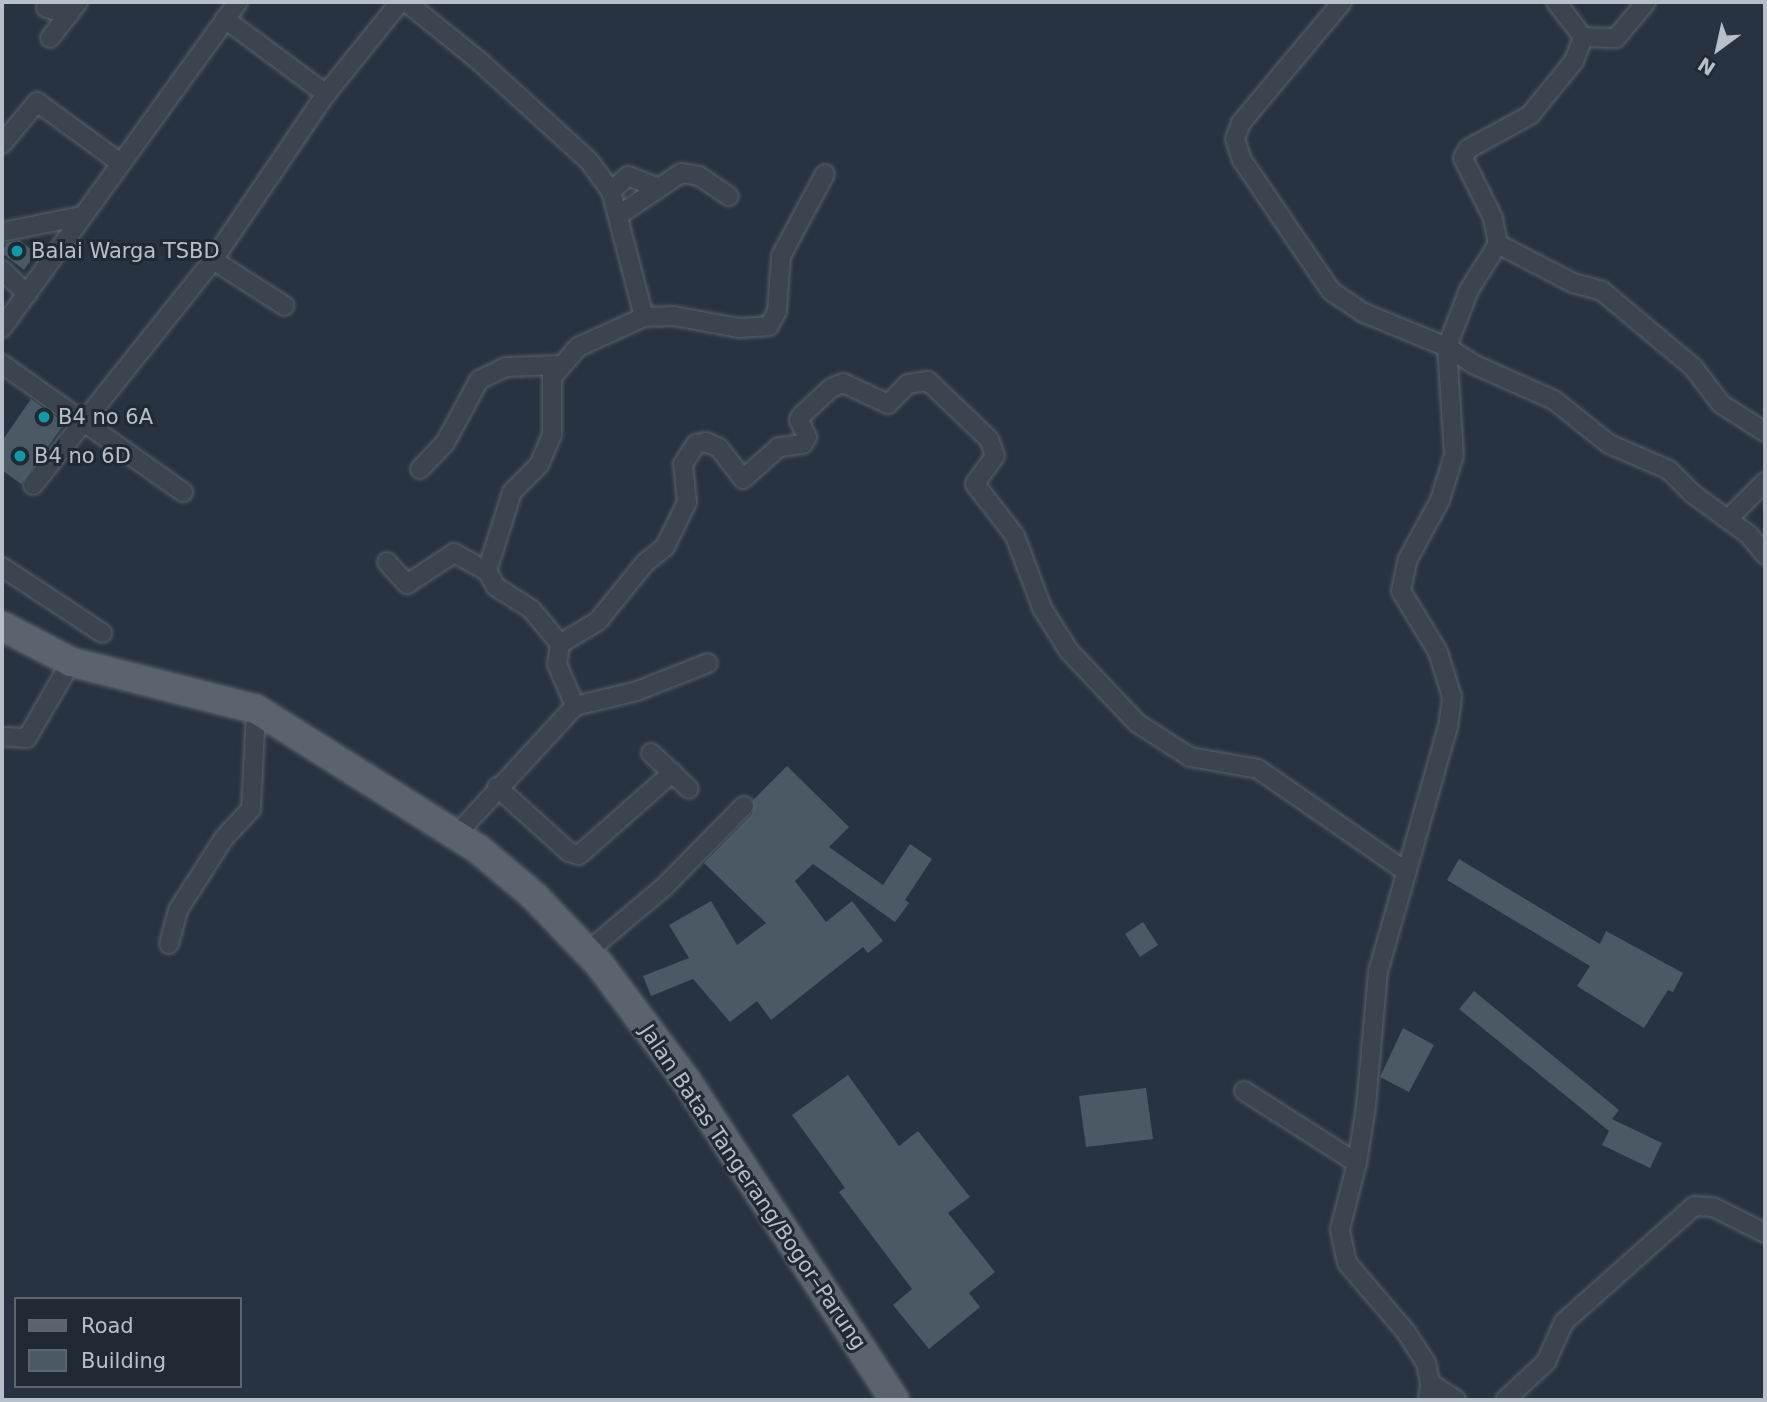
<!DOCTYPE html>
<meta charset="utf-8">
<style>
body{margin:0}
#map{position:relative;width:1767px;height:1402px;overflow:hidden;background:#273340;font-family:"DejaVu Sans",sans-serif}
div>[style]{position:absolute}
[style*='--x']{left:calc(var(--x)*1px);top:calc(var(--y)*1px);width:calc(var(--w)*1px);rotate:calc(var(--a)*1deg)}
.building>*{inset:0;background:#4b5965}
.roads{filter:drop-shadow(0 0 2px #59636d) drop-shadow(0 0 2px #59636d)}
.minor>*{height:18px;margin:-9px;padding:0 9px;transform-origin:9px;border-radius:9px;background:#3b4550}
.primary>*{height:28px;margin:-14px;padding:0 14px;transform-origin:14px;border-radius:14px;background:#59646f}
.dots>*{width:19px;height:19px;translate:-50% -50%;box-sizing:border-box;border:4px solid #202a35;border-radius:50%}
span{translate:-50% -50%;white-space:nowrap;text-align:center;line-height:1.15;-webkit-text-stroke:6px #202a35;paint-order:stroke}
.poi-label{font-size:21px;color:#b7c0ca}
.left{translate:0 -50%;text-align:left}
.street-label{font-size:21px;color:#b7c0ca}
.frame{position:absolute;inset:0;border:4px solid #b7c0ca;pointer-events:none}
.legend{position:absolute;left:14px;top:1297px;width:228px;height:91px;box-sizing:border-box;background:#202a35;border:2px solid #5c6671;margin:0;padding:9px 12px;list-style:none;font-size:21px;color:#b7c0ca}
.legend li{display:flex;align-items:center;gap:14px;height:35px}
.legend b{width:35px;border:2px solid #5c6671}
.north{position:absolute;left:1683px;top:14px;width:70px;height:70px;-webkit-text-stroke:5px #202a35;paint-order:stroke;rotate:213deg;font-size:19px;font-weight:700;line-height:28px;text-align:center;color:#b7c0ca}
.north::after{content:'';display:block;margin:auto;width:24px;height:32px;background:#b7c0ca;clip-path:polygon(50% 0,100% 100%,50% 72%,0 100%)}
</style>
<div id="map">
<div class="building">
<i style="clip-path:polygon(19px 240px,36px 253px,24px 270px,2px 253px,6px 243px)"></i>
<i style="clip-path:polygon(31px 399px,65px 423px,21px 484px,2px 470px,2px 441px)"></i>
<i style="clip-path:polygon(787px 766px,849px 827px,829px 847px,883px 885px,910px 844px,932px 859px,905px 900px,909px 903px,895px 922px,813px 864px,795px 881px,826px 922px,852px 901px,883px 941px,868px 953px,863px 947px,771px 1020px,757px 1001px,730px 1022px,693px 979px,651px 996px,643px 976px,689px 958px,669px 925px,711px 901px,737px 945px,766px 923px,704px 863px,752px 814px,753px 800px)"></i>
<i style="clip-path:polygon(1459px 859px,1600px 944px,1606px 931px,1683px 973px,1673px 992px,1668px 990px,1644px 1028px,1577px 986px,1590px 966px,1447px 880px)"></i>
<i style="clip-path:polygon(1143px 922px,1158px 945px,1140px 957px,1125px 934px)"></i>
<i style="clip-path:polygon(1474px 991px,1619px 1110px,1612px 1119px,1662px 1143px,1650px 1168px,1602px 1145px,1609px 1131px,1459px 1009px)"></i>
<i style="clip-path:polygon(1403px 1028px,1434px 1045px,1409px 1092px,1380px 1077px)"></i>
<i style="clip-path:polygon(848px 1075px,899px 1146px,918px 1131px,970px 1197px,948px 1213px,995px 1272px,969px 1293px,980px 1307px,929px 1349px,893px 1305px,912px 1289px,839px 1192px,845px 1188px,792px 1115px)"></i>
<i style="clip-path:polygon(1146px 1088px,1153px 1139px,1086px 1147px,1079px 1096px)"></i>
</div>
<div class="roads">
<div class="minor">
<i style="--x:406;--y:2;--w:91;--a:38.8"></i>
<i style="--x:477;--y:59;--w:151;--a:42.3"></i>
<i style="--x:589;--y:161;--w:37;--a:54"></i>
<i style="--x:611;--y:191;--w:130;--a:75.3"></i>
<i style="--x:1342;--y:2;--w:158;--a:129.9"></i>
<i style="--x:1241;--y:123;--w:17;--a:111"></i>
<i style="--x:1235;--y:139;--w:22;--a:72"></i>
<i style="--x:1242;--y:160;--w:158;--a:55.8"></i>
<i style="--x:1331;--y:291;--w:40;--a:34"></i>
<i style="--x:1364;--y:313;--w:90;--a:22.3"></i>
<i style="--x:1447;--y:347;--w:31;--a:33"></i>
<i style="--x:1473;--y:364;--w:89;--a:24"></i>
<i style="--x:1554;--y:400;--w:70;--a:38.7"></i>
<i style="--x:1609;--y:444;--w:65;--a:23.4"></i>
<i style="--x:1669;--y:470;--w:34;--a:45"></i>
<i style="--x:1693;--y:494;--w:69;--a:36.2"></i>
<i style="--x:1749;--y:535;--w:26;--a:51"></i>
<i style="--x:46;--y:8;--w:24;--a:15"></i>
<i style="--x:225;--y:19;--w:126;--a:36.6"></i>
<i style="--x:1583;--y:37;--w:33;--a:2"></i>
<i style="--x:1616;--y:38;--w:47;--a:-50.2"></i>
<i style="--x:50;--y:38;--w:46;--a:-52.1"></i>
<i style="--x:2;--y:144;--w:55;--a:-50.2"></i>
<i style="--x:37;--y:102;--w:100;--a:36.1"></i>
<i style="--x:611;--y:191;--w:23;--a:-41"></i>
<i style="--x:628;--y:176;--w:30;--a:21"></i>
<i style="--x:619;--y:215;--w:75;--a:-34.1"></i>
<i style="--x:681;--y:173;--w:18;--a:9"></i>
<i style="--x:699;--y:176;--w:36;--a:34"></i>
<i style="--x:2;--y:232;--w:82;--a:-11.3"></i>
<i style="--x:1498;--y:244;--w:85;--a:27.5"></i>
<i style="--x:1573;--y:283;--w:30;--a:15"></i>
<i style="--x:1602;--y:291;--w:119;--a:39.9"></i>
<i style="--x:1693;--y:367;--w:46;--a:52.9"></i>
<i style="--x:1721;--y:404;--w:52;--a:32.5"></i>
<i style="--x:213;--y:260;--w:85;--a:32.6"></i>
<i style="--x:2;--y:270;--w:35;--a:44"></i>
<i style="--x:2;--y:328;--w:402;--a:-54.1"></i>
<i style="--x:2;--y:364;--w:222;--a:35.3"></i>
<i style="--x:420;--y:469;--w:36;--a:-46"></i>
<i style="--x:445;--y:443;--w:72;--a:-61.6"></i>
<i style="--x:479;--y:380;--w:30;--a:-26"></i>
<i style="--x:506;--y:367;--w:53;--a:-2.2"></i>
<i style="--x:33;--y:485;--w:288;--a:-51.3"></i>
<i style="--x:213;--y:260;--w:201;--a:-55.8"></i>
<i style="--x:326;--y:94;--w:118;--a:-51.2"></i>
<i style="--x:1729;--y:518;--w:51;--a:-45"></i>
<i style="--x:387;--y:562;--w:30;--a:48"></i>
<i style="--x:407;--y:584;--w:56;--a:-33.4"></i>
<i style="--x:454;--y:553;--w:38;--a:29"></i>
<i style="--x:2;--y:567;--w:120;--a:33.4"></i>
<i style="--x:560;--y:644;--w:44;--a:-31.2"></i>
<i style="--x:598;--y:621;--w:75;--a:-51"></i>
<i style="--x:645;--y:563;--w:26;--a:-39"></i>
<i style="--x:665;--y:547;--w:50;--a:-63.9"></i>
<i style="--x:687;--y:502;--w:38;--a:-96"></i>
<i style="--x:683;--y:464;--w:24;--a:-57"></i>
<i style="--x:696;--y:444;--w:10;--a:-11"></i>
<i style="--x:706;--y:442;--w:14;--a:25"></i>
<i style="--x:719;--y:448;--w:39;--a:52"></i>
<i style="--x:743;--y:479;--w:48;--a:-41.6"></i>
<i style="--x:779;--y:447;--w:24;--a:-7"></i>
<i style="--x:803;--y:444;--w:8;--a:-60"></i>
<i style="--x:807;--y:437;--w:19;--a:-115"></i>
<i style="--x:799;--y:420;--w:6;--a:-59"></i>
<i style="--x:802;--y:415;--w:40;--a:-43"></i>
<i style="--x:831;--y:388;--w:13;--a:-23"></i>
<i style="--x:843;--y:383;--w:50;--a:25"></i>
<i style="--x:888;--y:404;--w:28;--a:-45"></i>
<i style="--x:908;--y:384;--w:20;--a:-9"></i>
<i style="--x:928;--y:381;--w:84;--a:43.6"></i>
<i style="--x:989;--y:439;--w:18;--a:71"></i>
<i style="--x:995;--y:456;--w:34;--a:126"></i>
<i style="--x:975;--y:484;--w:66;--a:52.4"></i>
<i style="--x:1015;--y:536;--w:77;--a:69.4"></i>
<i style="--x:1042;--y:608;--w:51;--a:57.9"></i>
<i style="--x:1069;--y:651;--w:99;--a:46.6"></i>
<i style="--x:1137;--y:723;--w:63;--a:32.7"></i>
<i style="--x:1190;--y:757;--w:69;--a:10"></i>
<i style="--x:1258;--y:769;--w:181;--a:34.7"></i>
<i style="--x:575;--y:706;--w:64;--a:-13.6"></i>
<i style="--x:637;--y:691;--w:76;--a:-21.5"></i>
<i style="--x:6;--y:737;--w:21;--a:3"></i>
<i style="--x:27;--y:738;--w:88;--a:-59.9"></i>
<i style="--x:651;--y:753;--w:52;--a:43.5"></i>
<i style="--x:497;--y:787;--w:97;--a:42.1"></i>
<i style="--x:569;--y:852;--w:10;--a:17"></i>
<i style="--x:579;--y:855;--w:125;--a:-41.4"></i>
<i style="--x:456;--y:835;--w:176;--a:-47.3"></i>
<i style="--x:575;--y:706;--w:46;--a:-113.2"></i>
<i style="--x:557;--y:664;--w:20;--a:-81"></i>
<i style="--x:560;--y:644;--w:45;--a:-129.6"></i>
<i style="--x:531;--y:609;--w:41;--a:-147.8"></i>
<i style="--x:496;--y:587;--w:18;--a:-119"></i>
<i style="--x:487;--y:571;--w:83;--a:-72.4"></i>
<i style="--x:512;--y:492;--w:38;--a:-45"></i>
<i style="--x:539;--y:465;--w:34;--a:-67"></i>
<i style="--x:552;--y:434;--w:57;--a:-90"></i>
<i style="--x:552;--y:377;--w:40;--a:-49"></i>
<i style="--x:578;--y:347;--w:72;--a:-24.4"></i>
<i style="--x:644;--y:317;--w:30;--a:-2"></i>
<i style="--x:674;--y:316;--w:66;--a:10.5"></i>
<i style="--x:739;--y:328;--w:30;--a:-4"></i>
<i style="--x:769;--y:326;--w:17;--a:-62"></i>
<i style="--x:777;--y:311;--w:55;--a:-85.8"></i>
<i style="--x:781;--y:256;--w:93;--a:-61.8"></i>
<i style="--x:169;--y:944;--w:35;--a:-75"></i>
<i style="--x:178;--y:910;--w:85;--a:-57.4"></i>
<i style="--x:224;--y:838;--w:40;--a:-47"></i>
<i style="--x:251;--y:809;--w:100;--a:-87.1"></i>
<i style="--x:588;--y:951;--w:99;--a:-40.1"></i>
<i style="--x:664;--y:887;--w:114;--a:-45.4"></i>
<i style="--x:1244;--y:1091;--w:134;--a:32.5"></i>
<i style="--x:1430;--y:1383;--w:31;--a:33"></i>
<i style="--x:1428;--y:1400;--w:17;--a:-83"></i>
<i style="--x:1430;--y:1383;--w:20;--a:-101"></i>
<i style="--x:1426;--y:1363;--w:37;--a:-123"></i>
<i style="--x:1406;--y:1332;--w:91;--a:-130.5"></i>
<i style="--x:1347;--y:1263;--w:35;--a:-102"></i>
<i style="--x:1340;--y:1229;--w:68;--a:-75.6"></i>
<i style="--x:1357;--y:1163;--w:58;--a:-81"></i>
<i style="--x:1366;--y:1106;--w:135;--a:-84.9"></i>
<i style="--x:1378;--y:972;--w:255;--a:-74.1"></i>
<i style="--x:1448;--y:727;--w:30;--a:-82"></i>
<i style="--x:1452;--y:697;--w:47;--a:-107.3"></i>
<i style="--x:1438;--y:652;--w:71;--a:-121.2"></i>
<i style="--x:1401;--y:591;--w:33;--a:-78"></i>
<i style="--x:1408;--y:559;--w:67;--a:-61.5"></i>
<i style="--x:1440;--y:500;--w:47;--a:-72.7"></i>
<i style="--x:1454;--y:455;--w:108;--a:-93.7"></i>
<i style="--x:1447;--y:347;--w:61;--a:-68.9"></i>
<i style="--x:1469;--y:290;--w:54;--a:-57.8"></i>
<i style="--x:1498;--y:244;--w:26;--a:-101"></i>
<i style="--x:1493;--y:218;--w:67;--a:-116.6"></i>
<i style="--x:1463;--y:158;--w:10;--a:-61"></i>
<i style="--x:1468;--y:149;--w:71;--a:-28.7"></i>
<i style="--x:1530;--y:115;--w:70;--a:-50.8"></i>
<i style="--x:1574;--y:61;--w:26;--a:-69"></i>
<i style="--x:1583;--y:37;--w:44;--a:-127.6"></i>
<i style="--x:1505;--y:1400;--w:56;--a:-42.8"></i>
<i style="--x:1546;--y:1362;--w:44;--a:-65.8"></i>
<i style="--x:1564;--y:1322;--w:174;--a:-41.7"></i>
<i style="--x:1694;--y:1206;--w:19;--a:3"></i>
<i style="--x:1713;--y:1207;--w:58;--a:26.6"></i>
</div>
<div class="primary">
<i style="--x:2;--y:626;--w:78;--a:27.6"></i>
<i style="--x:71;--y:662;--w:191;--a:14.3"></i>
<i style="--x:256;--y:709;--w:261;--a:32.2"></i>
<i style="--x:477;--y:848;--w:75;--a:40.1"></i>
<i style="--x:534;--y:896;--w:95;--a:46.3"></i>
<i style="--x:600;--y:965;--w:144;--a:53.2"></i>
<i style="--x:686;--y:1080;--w:382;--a:56.9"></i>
</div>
</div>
<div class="dots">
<i style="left:17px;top:251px;background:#0f9aa8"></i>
<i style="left:44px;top:417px;background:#0f9aa8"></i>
<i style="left:20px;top:456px;background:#0f9aa8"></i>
</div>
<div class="poi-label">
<span class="left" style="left:31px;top:251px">Balai Warga TSBD</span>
<span class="left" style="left:58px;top:417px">B4 no 6A</span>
<span class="left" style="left:34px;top:456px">B4 no 6D</span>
</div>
<div class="street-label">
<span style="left:753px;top:1187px;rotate:56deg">Jalan Batas Tangerang/Bogor–Parung</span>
</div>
<div class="frame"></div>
<ul class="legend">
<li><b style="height:9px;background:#59646f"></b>Road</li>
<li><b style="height:19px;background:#4b5965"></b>Building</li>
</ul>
<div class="north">N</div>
</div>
